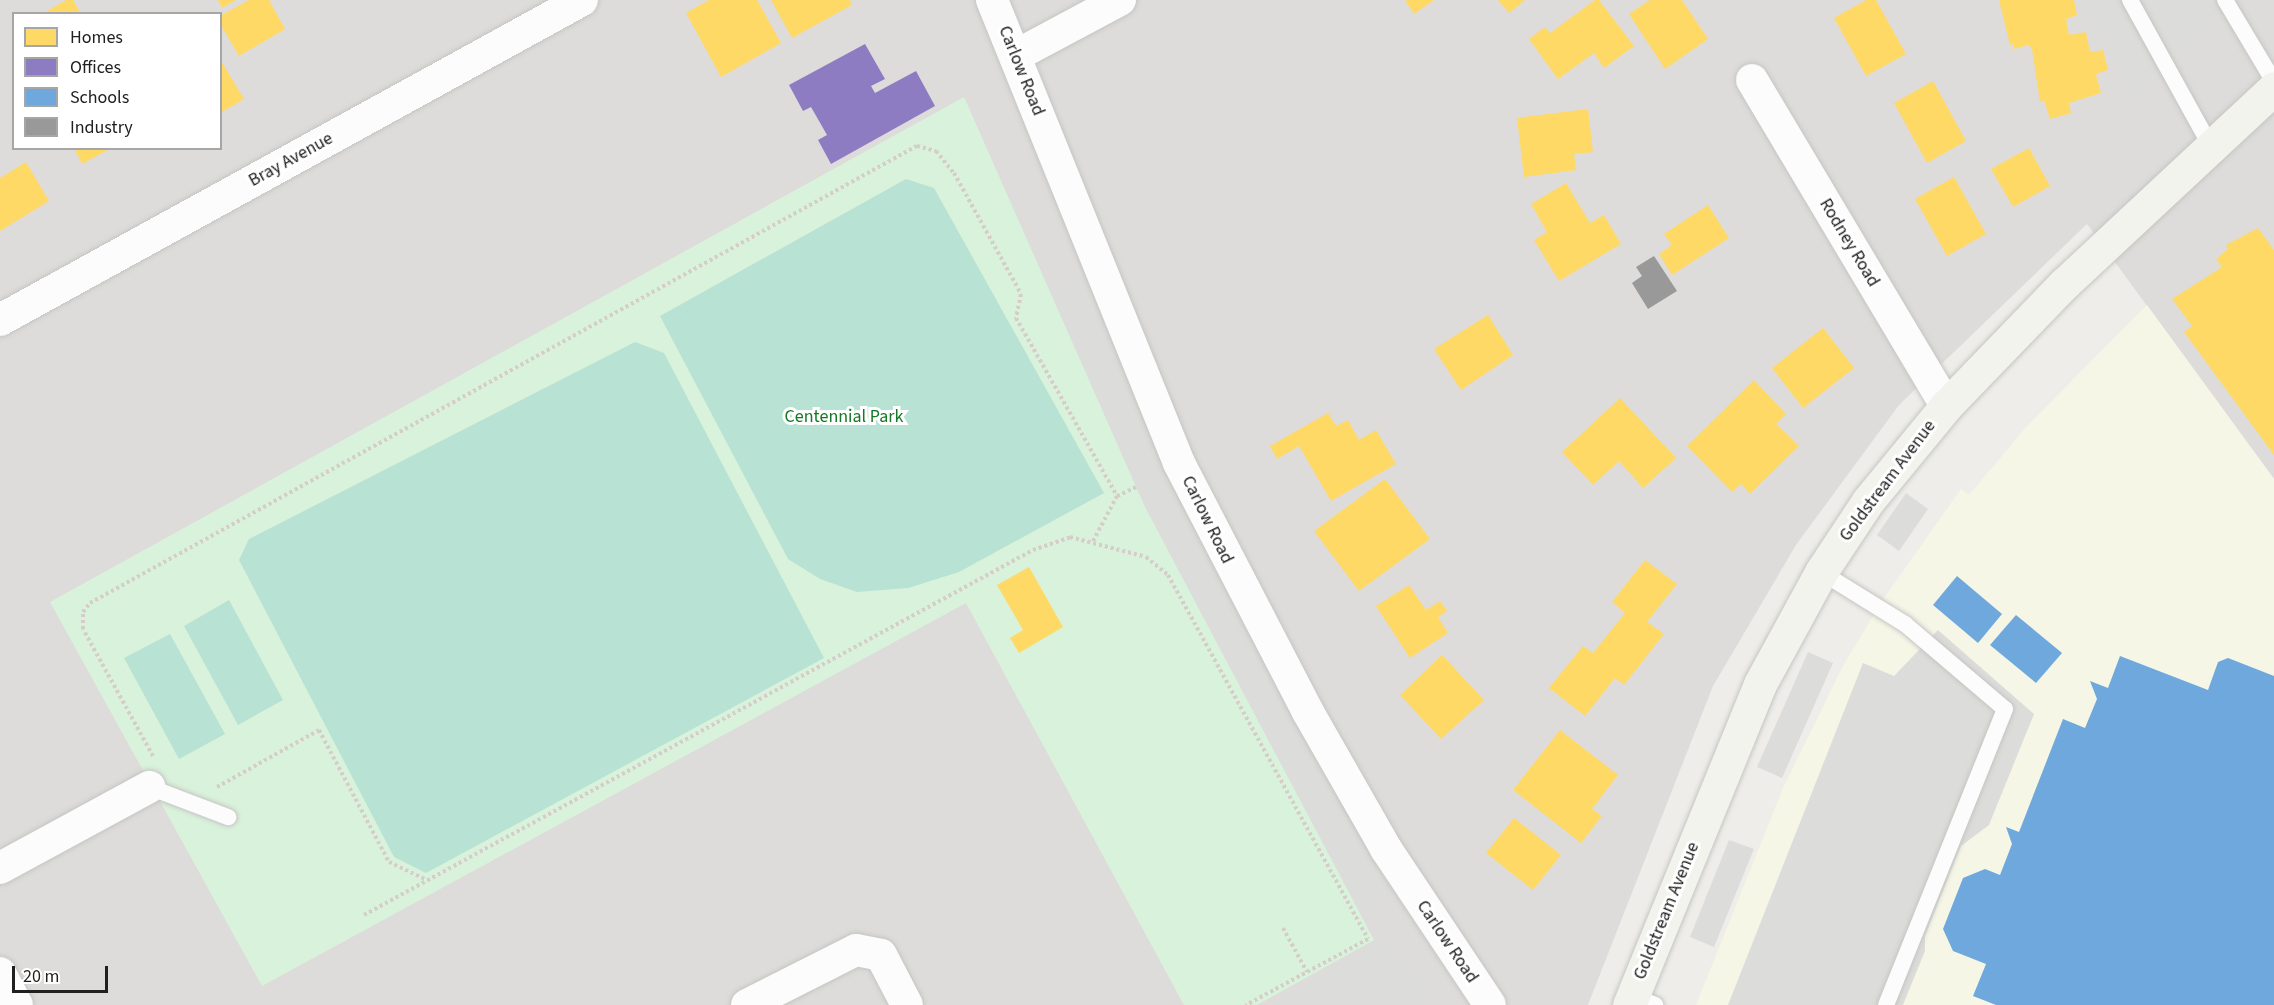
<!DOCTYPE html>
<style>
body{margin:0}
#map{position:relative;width:2274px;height:1005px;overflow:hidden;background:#eeede9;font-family:"Source Sans 3",sans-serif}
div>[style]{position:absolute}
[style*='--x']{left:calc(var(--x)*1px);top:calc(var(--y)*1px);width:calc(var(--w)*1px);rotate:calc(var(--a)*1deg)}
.residential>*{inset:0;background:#dddcda}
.education>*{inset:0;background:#f5f6e6}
.religious>*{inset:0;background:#dcdcda}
.park>*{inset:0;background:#d9f2db}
.pitch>*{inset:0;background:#b8e2d3}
.homes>*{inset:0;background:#ffd966}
.offices>*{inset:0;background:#8e7cc3}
.schools>*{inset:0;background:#6fa8dc}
.industry>*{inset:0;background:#999}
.path>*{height:4px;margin-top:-2px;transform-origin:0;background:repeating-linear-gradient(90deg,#d6ccc9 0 3px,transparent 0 6px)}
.roads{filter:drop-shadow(0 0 2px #c5c5c3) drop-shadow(0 0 2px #c5c5c3)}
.service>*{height:16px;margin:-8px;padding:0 8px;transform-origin:8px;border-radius:8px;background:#fcfcfc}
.minor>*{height:32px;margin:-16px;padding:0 16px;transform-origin:16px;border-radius:16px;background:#fcfcfc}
.secondary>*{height:33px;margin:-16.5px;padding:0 16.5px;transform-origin:16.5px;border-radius:16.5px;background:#f2f3ec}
span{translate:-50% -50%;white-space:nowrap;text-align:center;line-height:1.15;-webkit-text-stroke:6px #fff;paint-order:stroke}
.street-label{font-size:18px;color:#202020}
.park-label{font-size:18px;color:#147824}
.legend{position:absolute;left:12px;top:12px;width:210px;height:138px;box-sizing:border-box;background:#fff;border:2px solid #a6a6a6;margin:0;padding:8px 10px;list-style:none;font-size:18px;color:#202020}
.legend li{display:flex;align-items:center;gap:12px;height:30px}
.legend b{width:30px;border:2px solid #a6a6a6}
.scale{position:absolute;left:12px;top:966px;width:96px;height:27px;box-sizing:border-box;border:3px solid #202020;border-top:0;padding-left:8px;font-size:18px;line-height:21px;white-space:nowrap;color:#202020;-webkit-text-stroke:4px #fff;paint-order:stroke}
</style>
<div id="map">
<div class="residential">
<i style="clip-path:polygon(evenodd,0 0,2274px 0,2274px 479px,2087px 224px,1899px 405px,1796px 545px,1713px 686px,1588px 1005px,0 1005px,0 0,14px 14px,220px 14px,220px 148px,14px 148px,14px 14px)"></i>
</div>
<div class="education">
<i style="clip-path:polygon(2147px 305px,2274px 479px,2274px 1005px,1696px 1005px,1783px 788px,1844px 664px,1884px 598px,1961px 489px,1969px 495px,2027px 426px)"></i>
</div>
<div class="religious">
<i style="clip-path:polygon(2081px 0,2173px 0,2196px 44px,2130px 95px)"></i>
<i style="clip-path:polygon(2177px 0,2215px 0,2223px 17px,2200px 40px)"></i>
<i style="clip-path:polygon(2274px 192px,2274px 228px,2257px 204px)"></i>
<i style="clip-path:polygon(1084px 277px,1177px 503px,1247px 638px,1393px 895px,1360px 913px,1145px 507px,1049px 292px)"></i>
<i style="clip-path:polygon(1906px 493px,1928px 509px,1899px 551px,1877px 535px)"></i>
<i style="clip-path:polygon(1938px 630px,2034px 714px,1989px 825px,1961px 846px,1925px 936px,1925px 951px,1903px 1005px,1728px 1005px,1863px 663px,1894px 676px)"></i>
<i style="clip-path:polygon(1808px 652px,1833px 663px,1782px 778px,1757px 767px)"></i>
<i style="clip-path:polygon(1729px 840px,1754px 849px,1714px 947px,1690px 937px)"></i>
<i style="clip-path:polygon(1387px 939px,1436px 1005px,1272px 1005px)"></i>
</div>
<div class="park">
<i style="clip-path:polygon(964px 97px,1145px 507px,1374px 940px,1257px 1005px,1184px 1005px,966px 603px,262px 986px,50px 602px)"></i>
</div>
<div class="pitch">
<i style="clip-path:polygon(906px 179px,934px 188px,1104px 493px,959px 572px,908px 588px,857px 592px,820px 579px,788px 559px,660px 316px)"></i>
<i style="clip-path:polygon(635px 342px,664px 353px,824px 658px,426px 873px,394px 857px,239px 560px,249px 539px)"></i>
<i style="clip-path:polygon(229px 600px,283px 700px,238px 725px,184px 626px)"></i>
<i style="clip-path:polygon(170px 634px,225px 734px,179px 759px,124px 658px)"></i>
</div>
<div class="homes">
<i style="clip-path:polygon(66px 0,73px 0,81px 14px,42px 14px)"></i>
<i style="clip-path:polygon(218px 0,236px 0,222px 8px)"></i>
<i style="clip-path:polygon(249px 0,269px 0,285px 29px,239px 56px,220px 24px,220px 16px)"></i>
<i style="clip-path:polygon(709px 0,757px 0,781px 43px,721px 77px,686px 13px)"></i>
<i style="clip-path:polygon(771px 0,850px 0,852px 5px,792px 38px)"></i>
<i style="clip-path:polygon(1405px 0,1434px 0,1414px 14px)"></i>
<i style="clip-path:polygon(1498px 0,1525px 0,1509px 13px)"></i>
<i style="clip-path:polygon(1595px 0,1599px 0,1634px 46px,1604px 68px,1594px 53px,1558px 79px,1529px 39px,1545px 27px,1550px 33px)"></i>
<i style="clip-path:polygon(1650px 0,1682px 0,1708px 39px,1665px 69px,1629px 14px)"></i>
<i style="clip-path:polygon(1866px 0,1876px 0,1906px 54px,1866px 76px,1834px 18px)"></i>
<i style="clip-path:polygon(1999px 0,2074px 0,2077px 15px,2066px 19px,2069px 35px,2086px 32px,2090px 52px,2103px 50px,2108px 70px,2096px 74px,2101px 93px,2069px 103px,2071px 113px,2050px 119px,2044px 100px,2040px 102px,2032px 49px,2029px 45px,2014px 49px,2014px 44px,2010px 45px)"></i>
<i style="clip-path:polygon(220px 59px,244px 99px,220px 113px)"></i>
<i style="clip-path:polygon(1933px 81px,1966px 141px,1927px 163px,1894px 103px)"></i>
<i style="clip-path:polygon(1588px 109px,1593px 152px,1574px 154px,1576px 170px,1524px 177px,1517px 118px)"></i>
<i style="clip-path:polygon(74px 148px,111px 148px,82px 164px)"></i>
<i style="clip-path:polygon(2029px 148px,2050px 186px,2013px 207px,1991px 169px)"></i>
<i style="clip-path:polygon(26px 162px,49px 201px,0 231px,0 178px)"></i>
<i style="clip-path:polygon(1954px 177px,1986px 234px,1947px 256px,1915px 199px)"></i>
<i style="clip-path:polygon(1566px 183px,1590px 223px,1604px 215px,1621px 244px,1559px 281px,1534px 240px,1547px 232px,1531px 204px)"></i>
<i style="clip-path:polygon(1708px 205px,1729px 238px,1672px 275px,1659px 254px,1672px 245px,1664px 234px)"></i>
<i style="clip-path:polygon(2258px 228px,2274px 250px,2274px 455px,2184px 332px,2192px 326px,2172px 299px,2222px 267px,2216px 259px,2228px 249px,2226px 245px)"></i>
<i style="clip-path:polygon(1488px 315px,1513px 355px,1461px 390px,1434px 349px)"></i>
<i style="clip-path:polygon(1823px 328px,1854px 368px,1803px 408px,1772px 368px)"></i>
<i style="clip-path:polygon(1754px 380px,1786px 414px,1776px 424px,1799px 446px,1750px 494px,1741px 484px,1732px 492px,1687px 446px)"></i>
<i style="clip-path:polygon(1620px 398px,1676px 458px,1643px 488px,1619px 461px,1593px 485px,1562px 452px)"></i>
<i style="clip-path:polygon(1328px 413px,1336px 426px,1348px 420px,1359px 440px,1376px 430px,1396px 464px,1331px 501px,1299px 446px,1277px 459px,1270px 446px)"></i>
<i style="clip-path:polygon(1385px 479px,1430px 539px,1359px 591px,1314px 531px)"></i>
<i style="clip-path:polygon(1645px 560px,1677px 584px,1647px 622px,1664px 634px,1624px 685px,1615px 678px,1585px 716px,1549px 688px,1583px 646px,1593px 653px,1625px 613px,1612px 602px)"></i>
<i style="clip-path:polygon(1029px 567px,1063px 627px,1019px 653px,1010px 638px,1023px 630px,997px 585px)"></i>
<i style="clip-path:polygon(1409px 585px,1426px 610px,1440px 601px,1447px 611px,1438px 617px,1448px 633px,1410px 658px,1376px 606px)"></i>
<i style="clip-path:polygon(1442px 655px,1484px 700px,1441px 739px,1400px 695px)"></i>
<i style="clip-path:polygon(1560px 730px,1618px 775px,1592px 809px,1602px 816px,1581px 843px,1513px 790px)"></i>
<i style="clip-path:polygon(1514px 818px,1561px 855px,1533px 890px,1486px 853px)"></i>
</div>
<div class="offices">
<i style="clip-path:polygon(865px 44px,885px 79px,871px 86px,875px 93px,916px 71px,935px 106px,831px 164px,818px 140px,827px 135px,811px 107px,803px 111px,789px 85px)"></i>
</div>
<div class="schools">
<i style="clip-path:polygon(1957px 576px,2002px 614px,1978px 643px,1933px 605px)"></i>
<i style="clip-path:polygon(2016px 615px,2062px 653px,2036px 683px,1990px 645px)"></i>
<i style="clip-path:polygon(2120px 656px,2208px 690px,2218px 662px,2228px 658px,2274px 676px,2274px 1005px,1996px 1005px,1973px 996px,1986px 964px,1953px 951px,1943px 929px,1963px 878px,1985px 869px,2000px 875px,2012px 844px,2006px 827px,2019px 832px,2063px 719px,2085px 728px,2097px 699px,2090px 681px,2108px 688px)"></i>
</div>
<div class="industry">
<i style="clip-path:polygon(1654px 256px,1677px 291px,1648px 309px,1632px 283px,1642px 276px,1636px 267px)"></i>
</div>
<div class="path">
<i style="--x:1117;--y:496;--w:21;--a:-25"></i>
<i style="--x:153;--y:756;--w:145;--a:-118.9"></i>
<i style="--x:83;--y:629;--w:17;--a:-90"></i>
<i style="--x:83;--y:612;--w:11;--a:-52"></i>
<i style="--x:90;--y:603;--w:945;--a:-28.93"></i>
<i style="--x:917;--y:146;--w:20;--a:15"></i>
<i style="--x:936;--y:151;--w:28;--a:51"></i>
<i style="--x:954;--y:173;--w:138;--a:61"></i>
<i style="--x:1021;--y:294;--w:25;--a:102"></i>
<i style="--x:1016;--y:318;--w:205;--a:60.4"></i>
<i style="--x:1117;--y:496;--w:53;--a:118"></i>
<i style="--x:217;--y:787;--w:117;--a:-29.2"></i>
<i style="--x:319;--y:730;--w:149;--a:62.1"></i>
<i style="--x:389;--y:862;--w:42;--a:25.3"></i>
<i style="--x:364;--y:915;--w:762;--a:-28.62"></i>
<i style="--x:1033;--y:550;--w:39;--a:-19"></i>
<i style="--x:1070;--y:537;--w:79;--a:14.7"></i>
<i style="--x:1146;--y:557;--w:28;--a:39"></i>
<i style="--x:1168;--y:575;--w:415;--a:61.2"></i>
<i style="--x:1368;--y:939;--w:139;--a:151.6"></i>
<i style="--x:1283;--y:928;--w:50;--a:61.4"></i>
</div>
<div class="roads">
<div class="service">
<i style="--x:2130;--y:0;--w:168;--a:61.1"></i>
<i style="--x:2225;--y:0;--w:96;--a:59.1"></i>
<i style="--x:1821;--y:572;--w:99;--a:31.8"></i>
<i style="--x:1905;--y:624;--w:131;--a:40.4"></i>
<i style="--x:2005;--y:709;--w:319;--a:111.9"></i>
<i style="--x:149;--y:787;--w:85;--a:20.8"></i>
<i style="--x:1632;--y:996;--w:25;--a:21"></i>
</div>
<div class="minor">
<i style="--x:992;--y:0;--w:499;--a:68"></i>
<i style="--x:1179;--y:463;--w:280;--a:62.6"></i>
<i style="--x:1308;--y:712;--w:158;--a:60.3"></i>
<i style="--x:1386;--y:849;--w:187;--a:56.3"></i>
<i style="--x:1015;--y:56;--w:119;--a:-28.1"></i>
<i style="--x:1752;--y:80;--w:379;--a:59.2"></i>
<i style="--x:0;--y:320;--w:664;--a:-28.8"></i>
<i style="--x:0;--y:868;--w:170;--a:-28.5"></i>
<i style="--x:0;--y:973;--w:36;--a:62"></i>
<i style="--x:747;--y:1005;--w:122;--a:-26.8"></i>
<i style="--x:856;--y:950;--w:25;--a:11"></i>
<i style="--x:881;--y:955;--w:56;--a:62.5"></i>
</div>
<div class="secondary">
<i style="--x:1629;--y:1005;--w:347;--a:-67.8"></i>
<i style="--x:1760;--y:684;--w:128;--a:-61.4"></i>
<i style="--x:1821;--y:572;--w:85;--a:-56.5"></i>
<i style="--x:1868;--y:501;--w:123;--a:-50.6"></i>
<i style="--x:1946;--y:406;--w:170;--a:-46"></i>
<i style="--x:2064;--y:284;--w:287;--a:-43"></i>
</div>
</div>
<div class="street-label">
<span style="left:1021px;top:71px;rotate:68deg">Carlow Road</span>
<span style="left:291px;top:160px;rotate:-29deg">Bray Avenue</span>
<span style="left:1849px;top:243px;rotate:59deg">Rodney Road</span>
<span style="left:1888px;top:481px;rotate:-53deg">Goldstream Avenue</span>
<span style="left:1207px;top:520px;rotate:64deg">Carlow Road</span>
<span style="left:1667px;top:911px;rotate:-68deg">Goldstream Avenue</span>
<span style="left:1447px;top:942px;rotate:56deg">Carlow Road</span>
</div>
<div class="park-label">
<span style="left:844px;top:417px">Centennial Park</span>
</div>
<ul class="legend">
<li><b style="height:16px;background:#ffd966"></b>Homes</li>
<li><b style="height:16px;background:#8e7cc3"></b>Offices</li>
<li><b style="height:16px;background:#6fa8dc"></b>Schools</li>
<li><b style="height:16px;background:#999"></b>Industry</li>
</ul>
<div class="scale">20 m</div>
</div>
